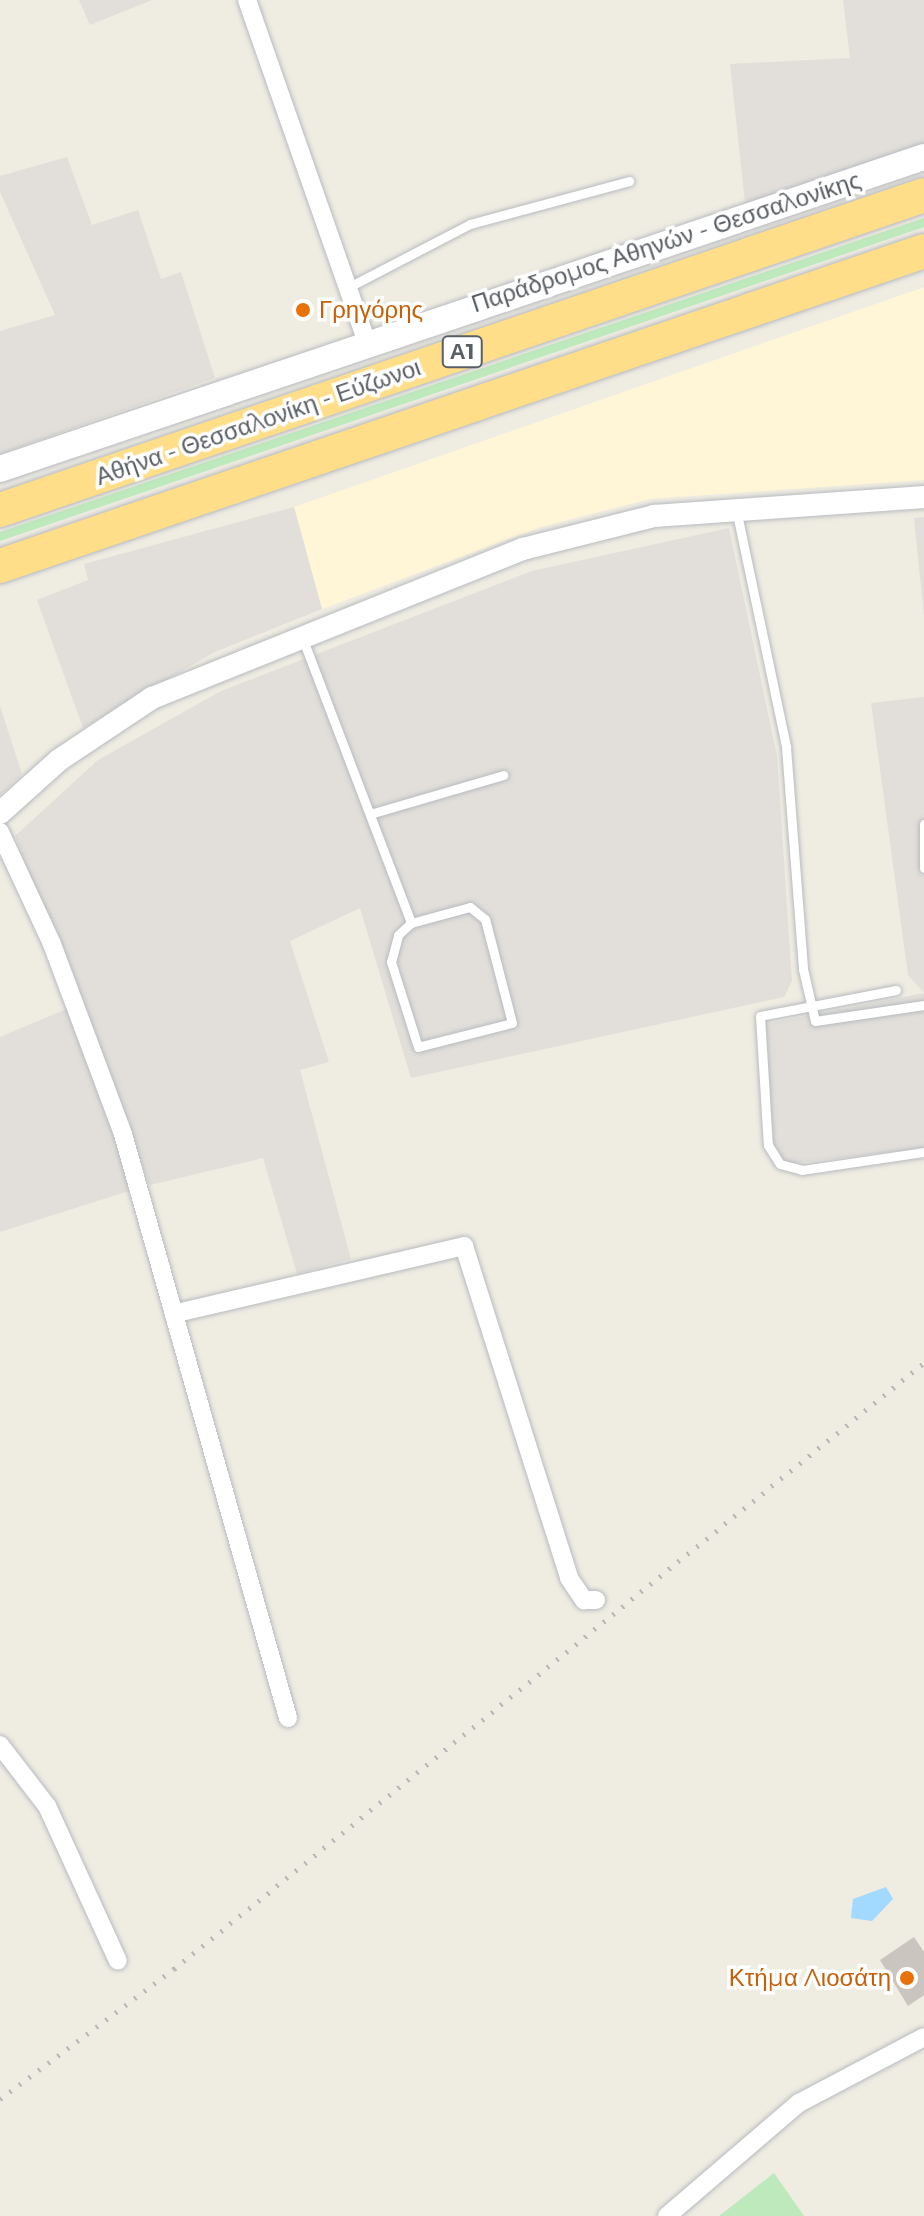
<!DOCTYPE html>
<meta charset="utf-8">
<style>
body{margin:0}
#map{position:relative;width:924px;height:2216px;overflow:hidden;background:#efece2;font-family:Montserrat,sans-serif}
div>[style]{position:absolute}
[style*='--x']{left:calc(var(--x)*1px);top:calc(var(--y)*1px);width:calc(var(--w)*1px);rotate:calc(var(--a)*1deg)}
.commercial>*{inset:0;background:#fff5d7}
.industrial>*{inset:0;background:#e2dfda}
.green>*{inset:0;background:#bde9bc}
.water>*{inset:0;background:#a2d9ff}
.building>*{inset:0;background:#cac6bf}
.roads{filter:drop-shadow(0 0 2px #b7bbc0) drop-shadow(0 0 2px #b7bbc0)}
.service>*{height:9px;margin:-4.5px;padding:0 4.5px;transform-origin:4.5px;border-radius:4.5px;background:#fff}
.minor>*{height:18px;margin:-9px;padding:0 9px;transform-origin:9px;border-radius:9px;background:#fff}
.tertiary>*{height:22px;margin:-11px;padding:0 11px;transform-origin:11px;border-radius:11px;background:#fff}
.secondary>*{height:26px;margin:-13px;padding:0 13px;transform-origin:13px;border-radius:13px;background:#fff}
.motorway>*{height:34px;margin:-17px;padding:0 17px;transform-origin:17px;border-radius:17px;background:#ffde89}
.rail>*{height:5px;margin-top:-2.5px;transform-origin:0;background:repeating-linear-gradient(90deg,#b4b5b5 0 2px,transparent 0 12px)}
.dots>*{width:22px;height:22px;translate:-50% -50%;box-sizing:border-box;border:4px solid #fff;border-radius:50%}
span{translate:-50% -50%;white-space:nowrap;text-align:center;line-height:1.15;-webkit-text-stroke:7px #fff;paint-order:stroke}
.shield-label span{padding:2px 6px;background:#fff;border:2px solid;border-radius:6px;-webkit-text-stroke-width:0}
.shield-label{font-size:22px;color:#5a5f64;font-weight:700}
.street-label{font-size:24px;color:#5a5f64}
.food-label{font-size:24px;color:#c56008}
.left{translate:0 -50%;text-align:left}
.right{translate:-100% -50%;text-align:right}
</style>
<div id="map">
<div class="commercial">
<i style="clip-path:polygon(924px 287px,924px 480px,650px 499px,541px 527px,322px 609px,294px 507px)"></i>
</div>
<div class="industrial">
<i style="clip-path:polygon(79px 0,152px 0,90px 25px)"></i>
<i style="clip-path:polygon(843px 0,924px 0,924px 145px,745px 203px,730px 64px,850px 58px)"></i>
<i style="clip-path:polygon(67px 157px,92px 225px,138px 210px,161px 279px,181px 272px,215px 378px,0 454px,0 331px,55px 315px,0 192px,0 176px)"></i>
<i style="clip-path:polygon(294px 507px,322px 609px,215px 652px,83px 728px,37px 600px,88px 580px,84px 564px)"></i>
<i style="clip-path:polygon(924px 517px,924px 617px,914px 518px)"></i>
<i style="clip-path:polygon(729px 528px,777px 756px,792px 981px,784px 997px,411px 1078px,360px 908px,290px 941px,329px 1062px,300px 1070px,351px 1259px,297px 1274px,263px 1158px,150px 1185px,15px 836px,98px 760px,221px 691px,532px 571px)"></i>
<i style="clip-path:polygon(924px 697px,924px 1148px,788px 1164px,773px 1147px,765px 1024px,924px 993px,908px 975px,871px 703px)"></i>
<i style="clip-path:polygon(0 706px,22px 774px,0 795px)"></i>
<i style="clip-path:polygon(71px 1007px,135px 1189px,0 1232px,0 1037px)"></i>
</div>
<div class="green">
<i style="clip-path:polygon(924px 218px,924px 227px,0 541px,0 532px)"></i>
<i style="clip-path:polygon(774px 2173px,804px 2216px,719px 2216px)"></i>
</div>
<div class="water">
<i style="clip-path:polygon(886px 1887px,893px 1899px,872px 1921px,851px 1918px,853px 1899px)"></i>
</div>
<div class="building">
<i style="clip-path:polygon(914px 1937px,924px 1952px,924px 1995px,908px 2006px,880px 1960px)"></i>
</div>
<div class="roads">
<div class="service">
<i style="--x:349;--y:287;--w:136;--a:-27.5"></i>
<i style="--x:470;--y:224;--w:165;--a:-15.1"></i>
<i style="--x:736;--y:509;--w:243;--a:78.1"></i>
<i style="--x:786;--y:747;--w:223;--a:85.6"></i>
<i style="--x:803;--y:969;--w:53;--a:77"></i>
<i style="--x:815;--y:1021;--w:110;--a:-8.4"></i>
<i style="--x:302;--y:637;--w:306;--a:69.1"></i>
<i style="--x:370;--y:814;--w:139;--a:-16.3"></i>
<i style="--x:924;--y:824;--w:44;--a:90"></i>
<i style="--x:470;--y:907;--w:19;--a:39"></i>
<i style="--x:485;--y:919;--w:107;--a:75.4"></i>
<i style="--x:512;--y:1023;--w:97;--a:165.7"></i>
<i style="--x:418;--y:1047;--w:89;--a:-107.6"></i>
<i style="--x:391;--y:962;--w:28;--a:-75"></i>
<i style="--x:398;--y:935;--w:18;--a:-43"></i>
<i style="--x:411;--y:923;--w:61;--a:-15.2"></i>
<i style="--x:896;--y:990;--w:138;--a:169.2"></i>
<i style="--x:760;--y:1016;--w:129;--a:86.5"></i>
<i style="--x:768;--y:1145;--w:22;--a:58"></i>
<i style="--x:780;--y:1164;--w:23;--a:15"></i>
<i style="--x:802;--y:1170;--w:123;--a:-8.4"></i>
</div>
<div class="minor">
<i style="--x:247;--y:0;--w:362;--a:70.7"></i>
<i style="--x:0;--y:832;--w:123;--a:65.1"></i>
<i style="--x:52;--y:944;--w:203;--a:69.5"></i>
<i style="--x:123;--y:1134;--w:607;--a:74.22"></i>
<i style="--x:177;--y:1313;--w:295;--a:-13.1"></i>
<i style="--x:464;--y:1246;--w:348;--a:72.4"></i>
<i style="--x:569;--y:1578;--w:27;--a:56"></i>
<i style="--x:584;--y:1600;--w:12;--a:0"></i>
<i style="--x:0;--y:1745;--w:77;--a:52.4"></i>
<i style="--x:47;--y:1806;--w:170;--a:65.4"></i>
<i style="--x:667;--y:2216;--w:174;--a:-40.6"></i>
<i style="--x:799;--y:2103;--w:141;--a:-27.8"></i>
</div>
<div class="tertiary">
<i style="--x:0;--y:813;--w:79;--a:-41.9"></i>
<i style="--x:59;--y:760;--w:112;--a:-33.7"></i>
<i style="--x:152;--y:698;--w:400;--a:-21.9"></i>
<i style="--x:523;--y:549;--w:135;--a:-14.1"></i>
<i style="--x:654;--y:516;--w:271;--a:-4"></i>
</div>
<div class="secondary">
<i style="--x:0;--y:469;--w:975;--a:-18.66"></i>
</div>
<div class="motorway">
<i style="--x:0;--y:510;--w:976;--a:-18.82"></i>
<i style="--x:0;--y:566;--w:976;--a:-18.82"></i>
</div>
</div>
<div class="rail">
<i style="--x:0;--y:2099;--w:217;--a:-36.8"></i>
<i style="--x:174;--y:1969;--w:964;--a:-38.94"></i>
</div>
<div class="dots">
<i style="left:303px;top:310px;background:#e8710a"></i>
<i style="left:907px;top:1978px;background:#e8710a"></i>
</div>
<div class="shield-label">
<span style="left:462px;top:352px">Α1</span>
</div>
<div class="street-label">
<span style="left:666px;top:242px;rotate:-18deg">Παράδρομος Αθηνών - Θεσσαλονίκης</span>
<span style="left:258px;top:422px;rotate:-19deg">Αθήνα - Θεσσαλονίκη - Εύζωνοι</span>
</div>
<div class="food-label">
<span class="left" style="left:319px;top:310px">Γρηγόρης</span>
<span class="right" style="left:891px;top:1978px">Κτήμα Λιοσάτη</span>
</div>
</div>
